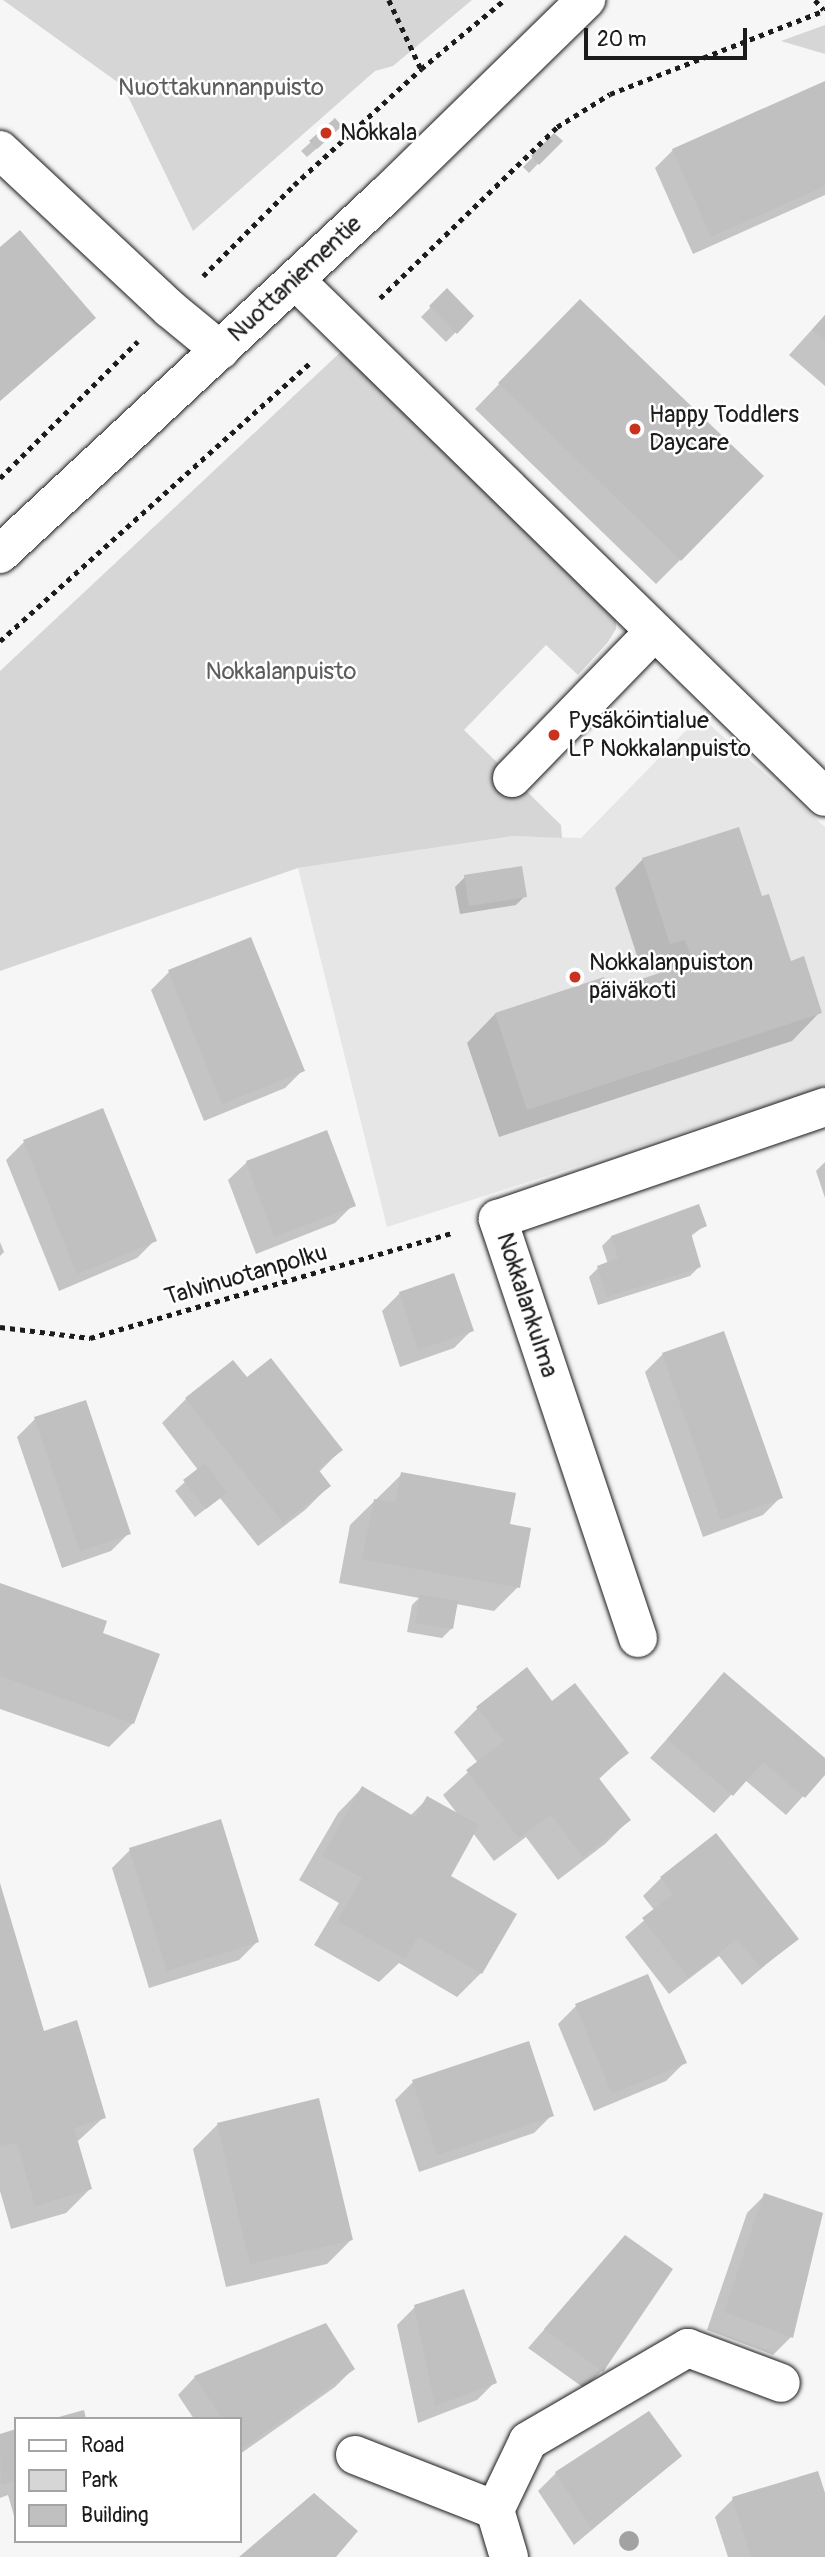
<!DOCTYPE html>
<meta charset="utf-8">
<style>
body{margin:0}
#map{position:relative;width:825px;height:2557px;overflow:hidden;background:#f6f6f6;font-family:Pangolin,sans-serif}
div>[style]{position:absolute}
[style*='--x']{left:calc(var(--x)*1px);top:calc(var(--y)*1px);width:calc(var(--w)*1px);rotate:calc(var(--a)*1deg)}
.built>*{inset:0;background:#e6e6e6}
.green>*{inset:0;background:#d6d6d6}
.shadow>*{inset:0;background:#0003}
.building>*{inset:0;background:#c0c0c0}
.path>*{height:4.5px;margin-top:-2.25px;transform-origin:0;background:repeating-linear-gradient(90deg,#1c1c1c 0 5px,transparent 0 10px)}
.roads{filter:drop-shadow(0 0 2px #1c1c1c) drop-shadow(0 0 2px #1c1c1c)}
.minor>*{height:38px;margin:-19px;padding:0 19px;transform-origin:19px;border-radius:19px;background:#fff}
.major>*{height:38px;margin:-19px;padding:0 19px;transform-origin:19px;border-radius:19px;background:#fff}
.trees>*{width:20px;height:20px;margin:-10px;border-radius:50%;background:#a2a2a2}
.dots>*{width:19px;height:19px;translate:-50% -50%;box-sizing:border-box;border:4px solid #fff;border-radius:50%}
span{translate:-50% -50%;white-space:nowrap;text-align:center;line-height:1.15;-webkit-text-stroke:5px #fff;paint-order:stroke}
.park-label{font-size:24px;color:#5d5d5d}
.poi-label{font-size:24px;color:#1c1c1c}
.left{translate:0 -50%;text-align:left}
.street-label{font-size:24px;color:#1c1c1c}
.legend{position:absolute;left:14px;top:2417px;width:228px;height:126px;box-sizing:border-box;background:#fff;border:2px solid #a4a4a4;margin:0;padding:9px 12px;list-style:none;font-size:21px;color:#1c1c1c}
.legend li{display:flex;align-items:center;gap:14px;height:35px}
.legend b{width:35px;border:2px solid #a4a4a4}
.scale{position:absolute;left:584px;top:28px;width:163px;height:32px;box-sizing:border-box;border:4px solid #1c1c1c;border-top:0;padding-left:9px;font-size:21px;line-height:24px;white-space:nowrap;color:#1c1c1c;-webkit-text-stroke:5px #fff;paint-order:stroke}
</style>
<div id="map">
<div class="built">
<i style="clip-path:polygon(700px 716px,825px 827px,825px 1087px,387px 1227px,298px 868px,513px 836px,581px 838px)"></i>
</div>
<div class="green">
<i style="clip-path:polygon(3px 0,472px 0,393px 66px,375px 71px,193px 231px,123px 86px)"></i>
<i style="clip-path:polygon(825px 25px,825px 54px,781px 41px)"></i>
<i style="clip-path:polygon(346px 347px,616px 615px,616px 629px,608px 642px,578px 675px,546px 645px,464px 730px,561px 825px,562px 838px,513px 836px,298px 868px,0 971px,0 671px)"></i>
</div>
<div class="shadow">
<i style="clip-path:polygon(825px 83px,825px 195px,693px 254px,655px 168px,673px 150px)"></i>
<i style="clip-path:polygon(331px 136px,307px 157px,301px 151px,311px 142px)"></i>
<i style="clip-path:polygon(554px 136px,560px 141px,529px 173px,523px 167px)"></i>
<i style="clip-path:polygon(0 250px,94px 318px,0 401px)"></i>
<i style="clip-path:polygon(447px 291px,472px 316px,446px 342px,421px 317px)"></i>
<i style="clip-path:polygon(825px 315px,825px 386px,789px 355px)"></i>
<i style="clip-path:polygon(556px 325px,680px 560px,656px 584px,475px 409px)"></i>
<i style="clip-path:polygon(643px 859px,761px 898px,790px 963px,820px 1012px,792px 1041px,499px 1137px,467px 1043px,495px 1014px,603px 979px,607px 992px,659px 974px,657px 967px,642px 971px,615px 888px)"></i>
<i style="clip-path:polygon(465px 877px,525px 896px,516px 905px,460px 914px,455px 887px)"></i>
<i style="clip-path:polygon(169px 972px,303px 1070px,285px 1088px,204px 1121px,151px 990px)"></i>
<i style="clip-path:polygon(24px 1142px,155px 1240px,137px 1258px,59px 1291px,6px 1160px)"></i>
<i style="clip-path:polygon(247px 1162px,353px 1205px,335px 1223px,256px 1254px,228px 1180px)"></i>
<i style="clip-path:polygon(825px 1162px,825px 1198px,816px 1171px)"></i>
<i style="clip-path:polygon(705px 1225px,690px 1237px,699px 1267px,690px 1276px,598px 1305px,589px 1277px,598px 1268px,608px 1264px,602px 1246px,611px 1237px)"></i>
<i style="clip-path:polygon(0 1242px,4px 1252px,0 1256px)"></i>
<i style="clip-path:polygon(400px 1293px,472px 1330px,454px 1348px,400px 1367px,382px 1311px)"></i>
<i style="clip-path:polygon(663px 1354px,781px 1497px,763px 1515px,703px 1537px,645px 1372px)"></i>
<i style="clip-path:polygon(246px 1379px,341px 1450px,319px 1472px,329px 1486px,305px 1510px,258px 1546px,220px 1498px,195px 1517px,175px 1491px,198px 1470px,162px 1423px,186px 1399px)"></i>
<i style="clip-path:polygon(35px 1419px,129px 1533px,111px 1551px,62px 1568px,17px 1437px)"></i>
<i style="clip-path:polygon(402px 1474px,508px 1525px,518px 1587px,494px 1611px,456px 1604px,452px 1628px,442px 1638px,407px 1632px,412px 1605px,419px 1598px,339px 1583px,350px 1525px)"></i>
<i style="clip-path:polygon(0 1585px,101px 1634px,133px 1723px,109px 1747px,0 1709px)"></i>
<i style="clip-path:polygon(724px 1675px,825px 1760px,825px 1772px,786px 1815px,745px 1780px,714px 1813px,650px 1758px)"></i>
<i style="clip-path:polygon(552px 1703px,627px 1753px,598px 1780px,629px 1820px,605px 1844px,558px 1880px,526px 1837px,494px 1861px,473px 1833px,448px 1877px,481px 1973px,457px 1997px,399px 1963px,379px 1982px,314px 1945px,339px 1903px,299px 1880px,338px 1813px,362px 1788px,410px 1816px,428px 1798px,459px 1816px,443px 1795px,478px 1763px,454px 1732px,478px 1708px)"></i>
<i style="clip-path:polygon(130px 1850px,257px 1942px,239px 1960px,149px 1988px,112px 1868px)"></i>
<i style="clip-path:polygon(661px 1878px,797px 1938px,742px 1985px,719px 1956px,669px 1994px,625px 1937px,655px 1911px,643px 1896px)"></i>
<i style="clip-path:polygon(0 1886px,43px 2033px,104px 2117px,77px 2142px,90px 2189px,66px 2213px,11px 2229px,0 2191px)"></i>
<i style="clip-path:polygon(576px 2006px,684px 2063px,666px 2081px,594px 2111px,558px 2024px)"></i>
<i style="clip-path:polygon(413px 2082px,552px 2115px,534px 2133px,419px 2172px,395px 2100px)"></i>
<i style="clip-path:polygon(318px 2101px,351px 2240px,327px 2264px,226px 2287px,193px 2149px,217px 2125px)"></i>
<i style="clip-path:polygon(765px 2195px,791px 2337px,773px 2355px,707px 2330px,747px 2213px)"></i>
<i style="clip-path:polygon(625px 2237px,602px 2371px,584px 2388px,528px 2348px)"></i>
<i style="clip-path:polygon(415px 2307px,495px 2382px,477px 2400px,418px 2423px,397px 2325px)"></i>
<i style="clip-path:polygon(353px 2369px,335px 2387px,240px 2454px,240px 2419px,194px 2419px,178px 2395px,195px 2377px)"></i>
<i style="clip-path:polygon(16px 2431px,16px 2516px,14px 2516px,8px 2495px,0 2498px,0 2436px)"></i>
<i style="clip-path:polygon(680px 2456px,574px 2545px,538px 2491px,556px 2473px)"></i>
<i style="clip-path:polygon(825px 2498px,825px 2557px,728px 2557px,715px 2517px,733px 2499px)"></i>
</div>
<div class="building">
<i style="clip-path:polygon(825px 81px,825px 186px,711px 237px,672px 149px)"></i>
<i style="clip-path:polygon(335px 118px,342px 126px,317px 149px,309px 141px)"></i>
<i style="clip-path:polygon(554px 133px,563px 141px,539px 165px,531px 156px)"></i>
<i style="clip-path:polygon(20px 230px,96px 318px,0 401px,0 247px)"></i>
<i style="clip-path:polygon(447px 288px,474px 316px,457px 334px,429px 306px)"></i>
<i style="clip-path:polygon(580px 299px,764px 476px,681px 561px,498px 383px)"></i>
<i style="clip-path:polygon(825px 315px,825px 341px,812px 330px)"></i>
<i style="clip-path:polygon(739px 827px,762px 896px,769px 894px,791px 961px,804px 956px,822px 1013px,527px 1110px,495px 1013px,604px 977px,608px 990px,693px 962px,685px 940px,670px 944px,642px 858px)"></i>
<i style="clip-path:polygon(522px 866px,527px 897px,469px 906px,464px 875px)"></i>
<i style="clip-path:polygon(251px 937px,305px 1071px,222px 1104px,168px 970px)"></i>
<i style="clip-path:polygon(103px 1108px,157px 1241px,77px 1274px,23px 1140px)"></i>
<i style="clip-path:polygon(327px 1130px,356px 1206px,274px 1237px,246px 1161px)"></i>
<i style="clip-path:polygon(699px 1204px,707px 1226px,691px 1233px,701px 1267px,607px 1297px,597px 1266px,618px 1258px,611px 1236px)"></i>
<i style="clip-path:polygon(454px 1273px,474px 1331px,418px 1350px,399px 1292px)"></i>
<i style="clip-path:polygon(724px 1331px,783px 1498px,721px 1520px,662px 1353px)"></i>
<i style="clip-path:polygon(271px 1358px,343px 1450px,318px 1469px,331px 1486px,283px 1523px,185px 1398px,233px 1360px,247px 1377px)"></i>
<i style="clip-path:polygon(86px 1400px,131px 1534px,80px 1551px,34px 1417px)"></i>
<i style="clip-path:polygon(205px 1463px,227px 1493px,206px 1509px,183px 1480px)"></i>
<i style="clip-path:polygon(401px 1472px,516px 1493px,510px 1524px,531px 1528px,520px 1588px,362px 1559px,374px 1499px,395px 1503px)"></i>
<i style="clip-path:polygon(0 1583px,107px 1621px,103px 1633px,160px 1654px,134px 1724px,0 1676px)"></i>
<i style="clip-path:polygon(420px 1594px,458px 1601px,453px 1629px,415px 1623px)"></i>
<i style="clip-path:polygon(527px 1667px,552px 1701px,575px 1683px,629px 1753px,598px 1777px,631px 1820px,583px 1857px,551px 1815px,519px 1838px,466px 1770px,504px 1741px,476px 1707px)"></i>
<i style="clip-path:polygon(724px 1672px,825px 1758px,825px 1775px,805px 1798px,763px 1762px,733px 1796px,667px 1739px)"></i>
<i style="clip-path:polygon(362px 1786px,415px 1817px,427px 1796px,479px 1825px,451px 1876px,517px 1914px,482px 1974px,418px 1937px,405px 1959px,337px 1921px,362px 1878px,322px 1856px)"></i>
<i style="clip-path:polygon(221px 1819px,259px 1942px,167px 1971px,129px 1848px)"></i>
<i style="clip-path:polygon(716px 1833px,799px 1939px,761px 1968px,737px 1939px,688px 1978px,642px 1918px,673px 1894px,660px 1877px)"></i>
<i style="clip-path:polygon(0 1883px,44px 2031px,77px 2020px,106px 2118px,74px 2128px,92px 2189px,35px 2206px,17px 2143px,0 2147px)"></i>
<i style="clip-path:polygon(648px 1974px,687px 2063px,612px 2094px,575px 2004px)"></i>
<i style="clip-path:polygon(529px 2041px,554px 2116px,437px 2155px,412px 2080px)"></i>
<i style="clip-path:polygon(319px 2098px,353px 2240px,250px 2264px,217px 2123px)"></i>
<i style="clip-path:polygon(764px 2193px,823px 2213px,793px 2338px,724px 2312px)"></i>
<i style="clip-path:polygon(625px 2235px,673px 2269px,603px 2372px,544px 2329px)"></i>
<i style="clip-path:polygon(464px 2289px,497px 2383px,435px 2406px,414px 2305px)"></i>
<i style="clip-path:polygon(326px 2323px,355px 2369px,243px 2448px,240px 2443px,240px 2419px,223px 2419px,194px 2376px)"></i>
<i style="clip-path:polygon(84px 2410px,86px 2419px,55px 2419px,55px 2418px)"></i>
<i style="clip-path:polygon(649px 2411px,682px 2456px,592px 2529px,555px 2472px)"></i>
<i style="clip-path:polygon(16px 2429px,16px 2481px,1px 2485px,0 2434px)"></i>
<i style="clip-path:polygon(818px 2471px,825px 2493px,825px 2557px,751px 2557px,732px 2497px)"></i>
<i style="clip-path:polygon(314px 2493px,358px 2531px,336px 2557px,239px 2557px)"></i>
</div>
<div class="path">
<i style="--x:389;--y:0;--w:76;--a:65.1"></i>
<i style="--x:815;--y:0;--w:13;--a:48"></i>
<i style="--x:203;--y:276;--w:129;--a:-45"></i>
<i style="--x:294;--y:185;--w:172;--a:-42.4"></i>
<i style="--x:421;--y:69;--w:108;--a:-39.7"></i>
<i style="--x:380;--y:298;--w:246;--a:-44"></i>
<i style="--x:557;--y:127;--w:62;--a:-31.9"></i>
<i style="--x:610;--y:94;--w:231;--a:-21.3"></i>
<i style="--x:0;--y:478;--w:194;--a:-44.8"></i>
<i style="--x:0;--y:641;--w:419;--a:-41.9"></i>
<i style="--x:0;--y:1327;--w:91;--a:7"></i>
<i style="--x:90;--y:1338;--w:377;--a:-16.2"></i>
</div>
<div class="roads">
<div class="minor">
<i style="--x:0;--y:150;--w:233;--a:43.1"></i>
<i style="--x:170;--y:309;--w:65;--a:39.4"></i>
<i style="--x:295;--y:280;--w:740;--a:44.29"></i>
<i style="--x:512;--y:778;--w:204;--a:-45.8"></i>
<i style="--x:638;--y:1638;--w:442;--a:-108.5"></i>
<i style="--x:498;--y:1219;--w:346;--a:-18.9"></i>
<i style="--x:355;--y:2455;--w:150;--a:21.4"></i>
<i style="--x:495;--y:2510;--w:49;--a:73.4"></i>
<i style="--x:495;--y:2510;--w:76;--a:-64.4"></i>
<i style="--x:528;--y:2441;--w:185;--a:-30.2"></i>
<i style="--x:688;--y:2348;--w:99;--a:20.6"></i>
</div>
<div class="major">
<i style="--x:0;--y:554;--w:530;--a:-42.94"></i>
<i style="--x:388;--y:193;--w:277;--a:-44.3"></i>
</div>
</div>
<div class="trees">
<i style="left:629px;top:2541px"></i>
</div>
<div class="dots">
<i style="left:326px;top:133px;background:#c8321e"></i>
<i style="left:635px;top:429px;background:#c8321e"></i>
<i style="left:554px;top:735px;background:#c8321e"></i>
<i style="left:575px;top:977px;background:#c8321e"></i>
</div>
<div class="park-label">
<span style="left:221px;top:88px">Nuottakunnanpuisto</span>
<span style="left:281px;top:672px">Nokkalanpuisto</span>
</div>
<div class="poi-label">
<span class="left" style="left:340px;top:133px">Nokkala</span>
<span class="left" style="left:649px;top:429px">Happy Toddlers<br>Daycare</span>
<span class="left" style="left:568px;top:735px">Pysäköintialue<br>LP Nokkalanpuisto</span>
<span class="left" style="left:589px;top:977px">Nokkalanpuiston<br>päiväkoti</span>
</div>
<div class="street-label">
<span style="left:295px;top:279px;rotate:-43deg">Nuottaniementie</span>
<span style="left:246px;top:1275px;rotate:-16deg">Talvinuotanpolku</span>
<span style="left:527px;top:1305px;rotate:72deg">Nokkalankulma</span>
</div>
<ul class="legend">
<li><b style="height:9px;background:#fff"></b>Road</li>
<li><b style="height:19px;background:#d6d6d6"></b>Park</li>
<li><b style="height:19px;background:#c0c0c0"></b>Building</li>
</ul>
<div class="scale">20 m</div>
</div>
